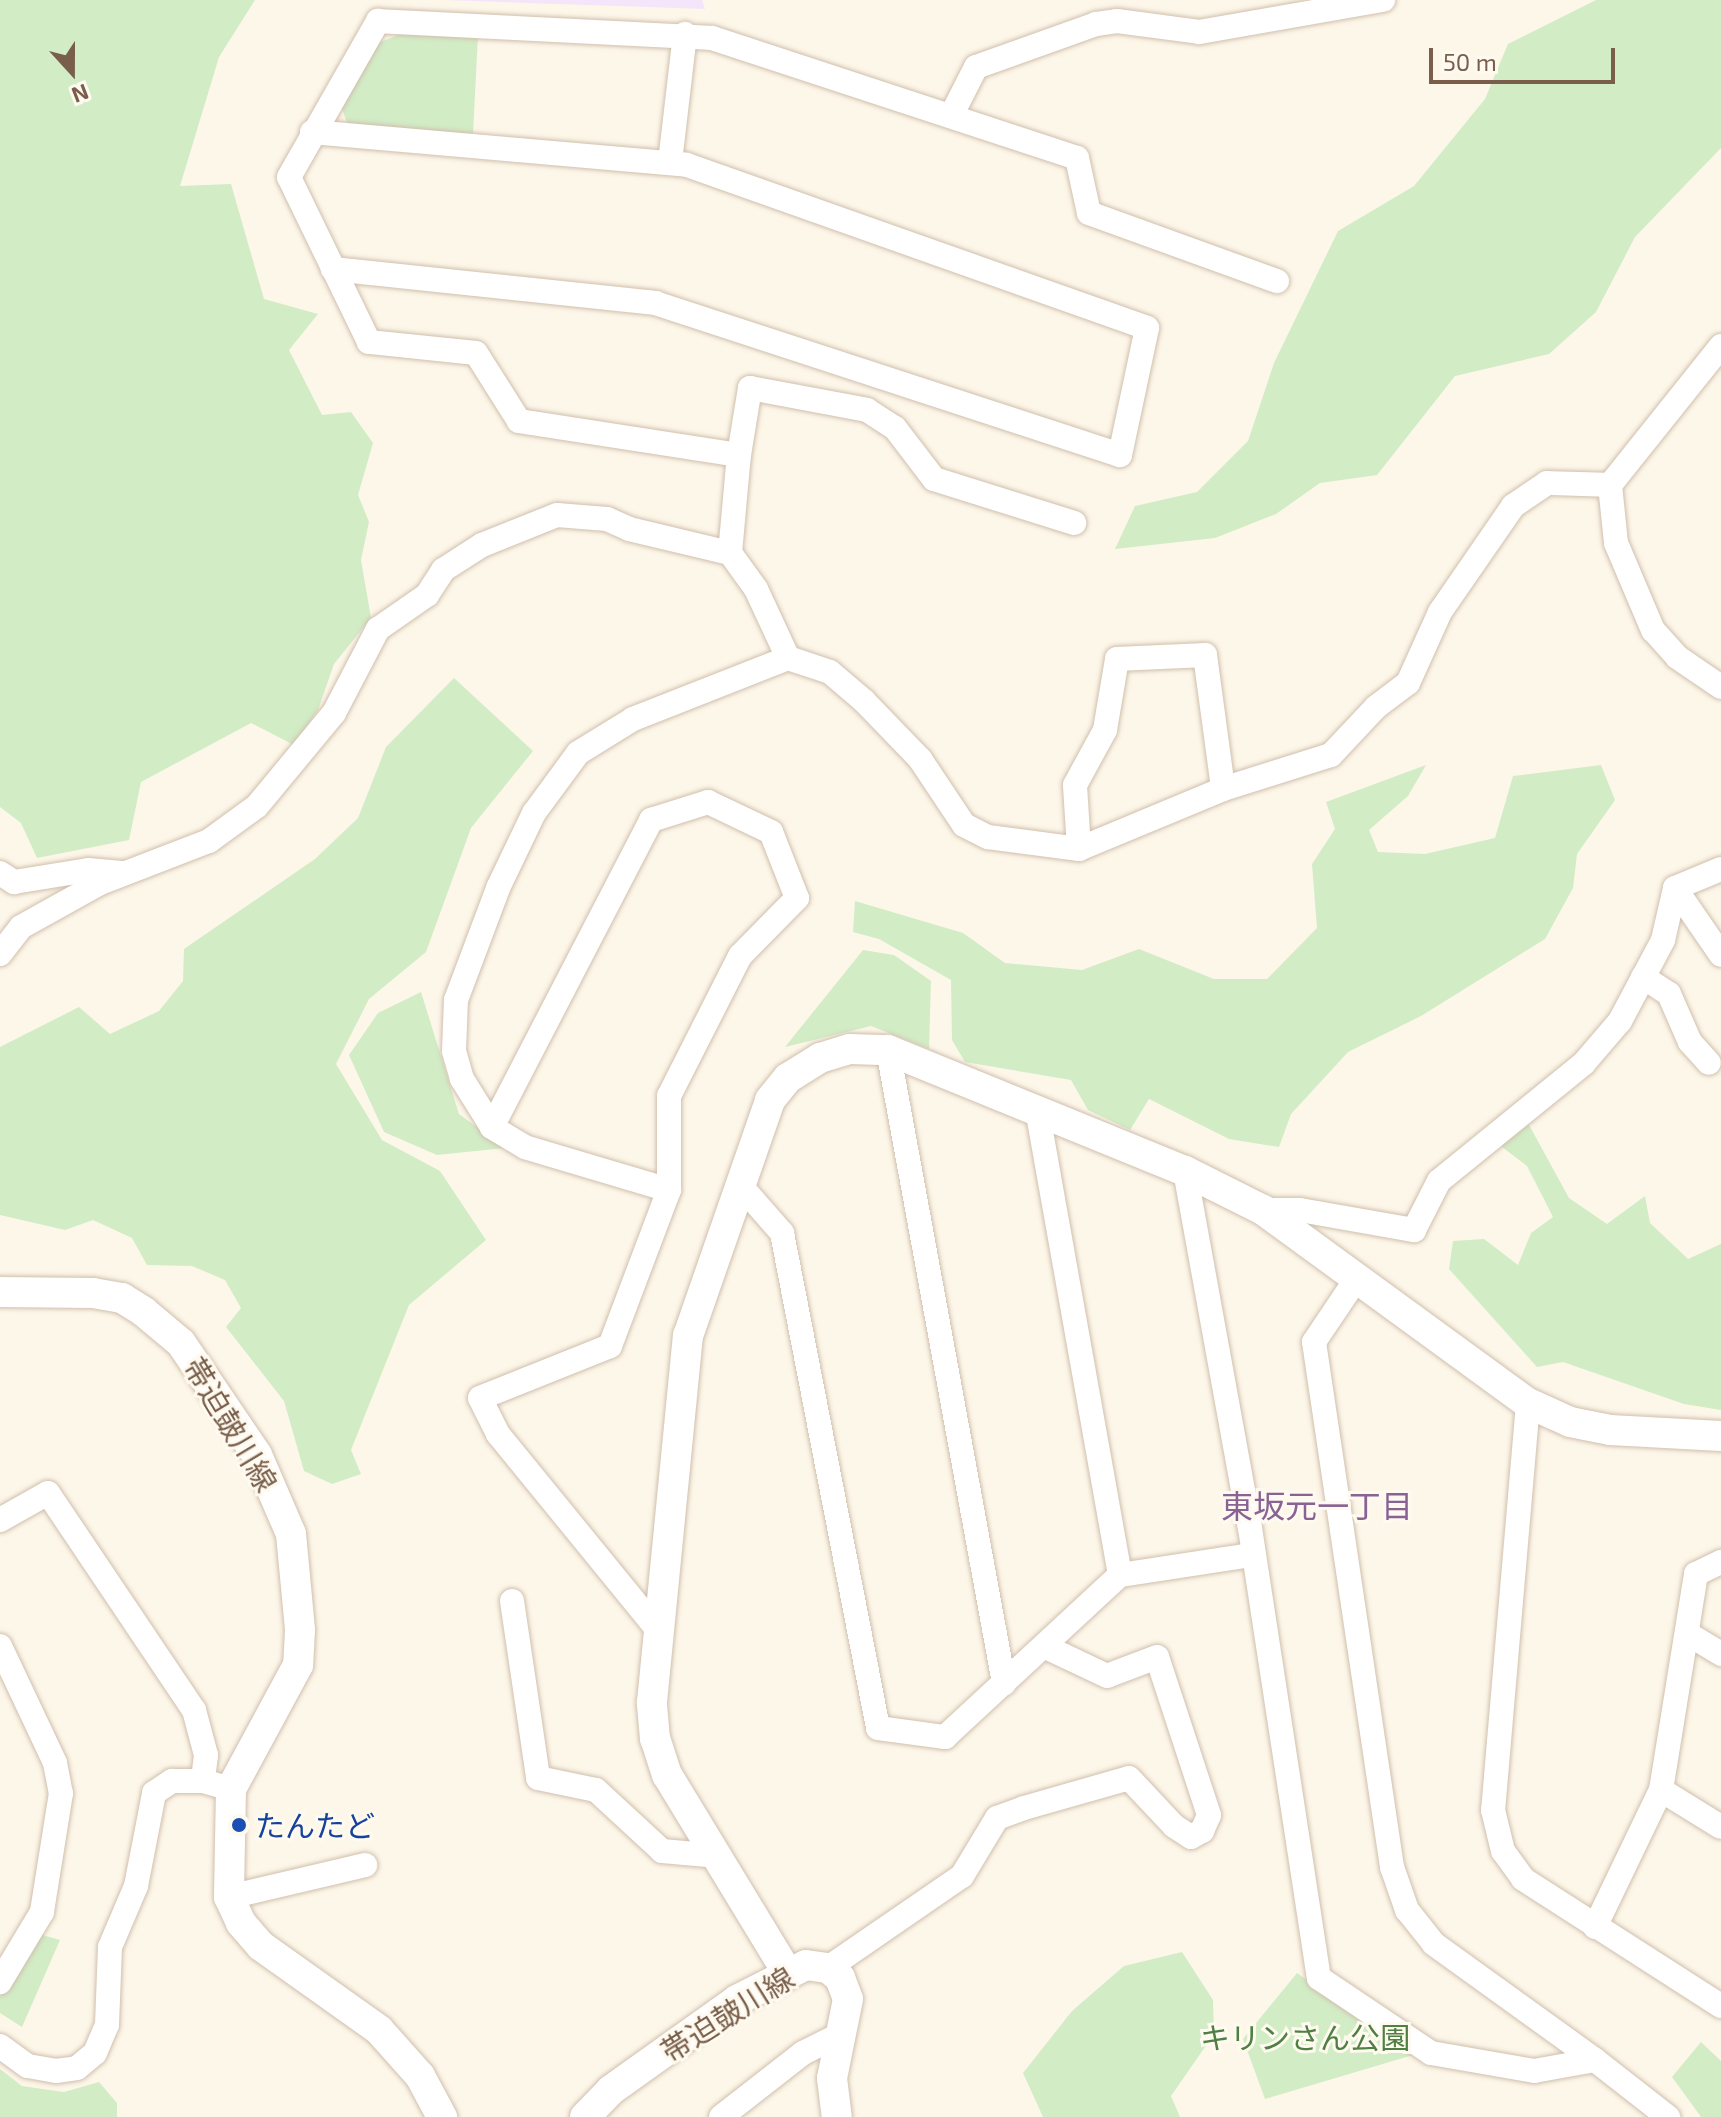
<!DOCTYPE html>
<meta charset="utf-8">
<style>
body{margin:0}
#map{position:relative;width:1721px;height:2117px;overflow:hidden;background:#fdf7e9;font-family:"Exo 2","Noto Sans JP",sans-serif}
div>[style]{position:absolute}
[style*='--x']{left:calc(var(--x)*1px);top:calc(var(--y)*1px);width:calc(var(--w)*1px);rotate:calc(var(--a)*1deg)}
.education>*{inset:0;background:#f4e5fa}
.green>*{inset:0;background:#d2ecc6}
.roads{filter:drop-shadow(0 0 2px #d0bfad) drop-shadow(0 0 2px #d0bfad)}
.minor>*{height:24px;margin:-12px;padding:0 12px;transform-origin:12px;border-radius:12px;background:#fff}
.tertiary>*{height:30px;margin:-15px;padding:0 15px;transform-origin:15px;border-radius:15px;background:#fff}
.dots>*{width:22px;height:22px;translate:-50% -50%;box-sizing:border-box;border:4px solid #fffaf0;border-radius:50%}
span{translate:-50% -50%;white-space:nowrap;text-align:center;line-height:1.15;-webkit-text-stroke:6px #fffaf0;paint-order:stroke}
.street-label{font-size:30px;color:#795f4b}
.transit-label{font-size:30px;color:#164399}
.left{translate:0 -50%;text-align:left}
.park-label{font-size:30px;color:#4f7f42}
.neighbourhood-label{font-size:32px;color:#886394}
.north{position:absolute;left:32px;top:32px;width:80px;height:80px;-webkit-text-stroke:6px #fffaf0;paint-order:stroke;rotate:159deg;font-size:22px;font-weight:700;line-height:32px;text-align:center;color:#795f4b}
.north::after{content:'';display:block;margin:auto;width:28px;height:36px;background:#795f4b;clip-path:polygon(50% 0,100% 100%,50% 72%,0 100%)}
.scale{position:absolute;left:1429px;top:48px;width:186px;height:36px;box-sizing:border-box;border:4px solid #795f4b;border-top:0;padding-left:10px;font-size:24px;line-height:28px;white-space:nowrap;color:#795f4b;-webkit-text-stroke:6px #fffaf0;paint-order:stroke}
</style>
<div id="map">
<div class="education">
<i style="clip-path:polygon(445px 0,702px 0,705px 9px)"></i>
</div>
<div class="green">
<i style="clip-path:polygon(0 0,255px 0,219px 57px,180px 186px,231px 184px,264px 299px,318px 314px,289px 350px,322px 415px,351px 412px,373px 443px,358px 495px,369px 522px,361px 560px,371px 618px,334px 664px,318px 710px,294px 745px,251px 723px,141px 782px,129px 840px,37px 858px,21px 823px,0 807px)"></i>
<i style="clip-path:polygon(1596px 0,1721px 0,1721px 148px,1635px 237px,1596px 312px,1549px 354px,1455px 376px,1377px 475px,1320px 483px,1276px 514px,1215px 538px,1115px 549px,1135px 506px,1197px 492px,1248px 441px,1274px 363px,1338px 231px,1414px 186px,1485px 99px,1508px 44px)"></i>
<i style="clip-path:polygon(405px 32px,478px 35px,473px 134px,348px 126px,341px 105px,376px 44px)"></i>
<i style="clip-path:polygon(454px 678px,533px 751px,471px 828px,426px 952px,369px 999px,336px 1064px,382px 1140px,440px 1171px,486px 1240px,409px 1305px,351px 1450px,361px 1474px,332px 1484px,304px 1471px,284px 1401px,226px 1327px,241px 1308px,225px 1280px,192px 1266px,147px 1265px,132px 1238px,93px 1220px,65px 1230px,0 1215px,0 1047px,79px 1007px,110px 1034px,159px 1011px,183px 981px,184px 949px,315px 859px,358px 818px,386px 747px)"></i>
<i style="clip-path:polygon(1426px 765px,1408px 796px,1369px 830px,1378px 852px,1425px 854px,1495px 838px,1513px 776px,1601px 765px,1615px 800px,1577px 854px,1573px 888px,1545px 939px,1421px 1016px,1348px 1052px,1291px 1114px,1279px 1147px,1229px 1139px,1149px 1099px,1130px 1130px,1088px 1110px,1071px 1080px,965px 1062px,952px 1040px,951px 980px,879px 939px,853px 932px,855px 901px,963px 933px,1005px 963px,1082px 970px,1139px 949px,1214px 979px,1267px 979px,1317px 928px,1312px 864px,1335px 829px,1326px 802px)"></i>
<i style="clip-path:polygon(863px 950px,894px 955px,931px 981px,929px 1049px,871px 1026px,785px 1047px)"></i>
<i style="clip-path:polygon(421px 992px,459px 1114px,505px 1148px,437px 1155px,384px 1132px,349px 1055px,378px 1013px)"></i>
<i style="clip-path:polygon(1528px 1123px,1569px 1198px,1607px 1224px,1645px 1196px,1650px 1223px,1688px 1259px,1721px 1244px,1721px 1410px,1684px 1404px,1563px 1362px,1537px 1367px,1449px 1269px,1453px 1241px,1484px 1239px,1518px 1265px,1531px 1233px,1553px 1217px,1527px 1166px,1489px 1137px)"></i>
<i style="clip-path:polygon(39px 1934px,60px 1940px,22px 2027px,0 2013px,0 1996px)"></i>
<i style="clip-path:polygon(1182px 1952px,1213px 2000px,1214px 2034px,1171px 2096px,1180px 2117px,1043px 2117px,1023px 2073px,1072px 2011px,1124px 1966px)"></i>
<i style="clip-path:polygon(1297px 1973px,1413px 2055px,1265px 2099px,1243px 2039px)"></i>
<i style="clip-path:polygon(1701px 2042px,1721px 2061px,1721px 2117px,1701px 2117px,1672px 2077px)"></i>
<i style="clip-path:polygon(0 2069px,22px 2086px,64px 2092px,99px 2082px,117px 2103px,117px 2117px,0 2117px)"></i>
</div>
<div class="roads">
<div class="minor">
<i style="--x:951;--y:116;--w:55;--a:-63"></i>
<i style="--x:976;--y:67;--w:127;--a:-19.7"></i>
<i style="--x:1096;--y:24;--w:21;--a:-8"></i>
<i style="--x:1117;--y:21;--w:83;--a:7.6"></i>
<i style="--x:1199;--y:32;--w:187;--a:-9.9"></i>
<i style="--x:312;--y:132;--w:376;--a:5"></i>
<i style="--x:687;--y:165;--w:488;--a:19.5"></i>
<i style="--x:1147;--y:328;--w:130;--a:102"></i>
<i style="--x:1120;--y:455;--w:488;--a:-161.9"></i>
<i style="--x:656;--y:303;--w:325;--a:-174"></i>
<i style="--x:670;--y:162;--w:129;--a:-83.3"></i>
<i style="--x:739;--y:455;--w:68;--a:-80.7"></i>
<i style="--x:750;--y:388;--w:119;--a:10.6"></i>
<i style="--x:867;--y:410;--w:33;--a:33"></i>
<i style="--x:895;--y:428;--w:64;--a:52.6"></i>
<i style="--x:934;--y:479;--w:147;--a:17.4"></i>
<i style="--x:1610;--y:485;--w:58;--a:84.1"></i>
<i style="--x:1616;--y:543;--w:95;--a:67"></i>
<i style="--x:1653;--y:630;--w:36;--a:48"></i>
<i style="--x:1677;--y:657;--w:53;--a:34.3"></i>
<i style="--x:1610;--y:485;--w:178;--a:-51.4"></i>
<i style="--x:788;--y:658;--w:76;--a:-114.9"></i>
<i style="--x:756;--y:589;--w:44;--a:-125.8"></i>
<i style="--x:730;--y:553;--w:98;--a:-84.8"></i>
<i style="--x:739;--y:455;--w:223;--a:-171.2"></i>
<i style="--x:519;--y:421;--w:80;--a:-122.3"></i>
<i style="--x:476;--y:353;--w:108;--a:-174.1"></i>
<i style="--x:369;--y:342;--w:183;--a:-115.9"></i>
<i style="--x:289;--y:177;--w:180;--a:-60.3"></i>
<i style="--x:378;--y:21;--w:334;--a:2.9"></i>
<i style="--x:712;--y:38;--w:384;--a:18.2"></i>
<i style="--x:1077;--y:158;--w:56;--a:77.7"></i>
<i style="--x:1089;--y:213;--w:200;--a:19.9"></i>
<i style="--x:1079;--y:849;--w:64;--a:-93.6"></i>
<i style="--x:1075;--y:785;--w:63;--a:-61.4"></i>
<i style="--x:1105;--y:730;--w:72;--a:-80.4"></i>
<i style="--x:1117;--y:659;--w:88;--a:-2.6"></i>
<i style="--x:1205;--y:655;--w:135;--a:82.3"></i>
<i style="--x:0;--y:873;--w:17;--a:33"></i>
<i style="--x:14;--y:882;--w:75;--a:-9.2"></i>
<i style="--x:88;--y:870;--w:34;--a:5"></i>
<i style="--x:1675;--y:888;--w:81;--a:55.5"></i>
<i style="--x:0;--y:954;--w:34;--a:-52"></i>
<i style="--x:21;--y:927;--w:90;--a:-29.1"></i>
<i style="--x:100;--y:883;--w:117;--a:-21.1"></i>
<i style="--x:209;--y:841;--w:59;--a:-36.1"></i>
<i style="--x:257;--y:806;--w:121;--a:-50.4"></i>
<i style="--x:334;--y:713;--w:95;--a:-62.4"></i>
<i style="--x:378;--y:629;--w:60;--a:-34.8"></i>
<i style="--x:427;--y:595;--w:30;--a:-57"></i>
<i style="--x:443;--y:570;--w:46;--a:-32.7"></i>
<i style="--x:482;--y:545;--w:81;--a:-21.8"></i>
<i style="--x:557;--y:515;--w:50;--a:4.6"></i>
<i style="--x:607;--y:519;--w:24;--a:24"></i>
<i style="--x:629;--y:529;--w:104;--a:13.4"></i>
<i style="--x:1643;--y:977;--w:31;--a:33"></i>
<i style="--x:1669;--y:994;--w:52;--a:66.4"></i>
<i style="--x:1690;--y:1042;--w:28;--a:48"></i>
<i style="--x:888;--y:1050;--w:644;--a:79.62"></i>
<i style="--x:1037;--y:1109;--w:473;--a:79.9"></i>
<i style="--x:492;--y:1127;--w:346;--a:-62.6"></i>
<i style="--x:651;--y:820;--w:60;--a:-17.5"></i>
<i style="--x:708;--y:802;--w:70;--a:25.5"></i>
<i style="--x:771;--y:832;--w:71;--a:68.5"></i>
<i style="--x:797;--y:898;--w:81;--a:134.5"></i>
<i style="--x:740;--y:956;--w:157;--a:116.9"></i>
<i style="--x:669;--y:1096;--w:94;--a:90"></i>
<i style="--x:1185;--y:1171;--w:363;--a:79.7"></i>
<i style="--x:1250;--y:1528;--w:455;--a:81.3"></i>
<i style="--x:1319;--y:1978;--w:135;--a:33.8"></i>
<i style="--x:1431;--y:2053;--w:105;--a:9.9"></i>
<i style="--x:1534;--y:2071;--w:62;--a:-10.2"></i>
<i style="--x:1595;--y:2060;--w:93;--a:38"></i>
<i style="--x:740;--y:1185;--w:64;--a:48.8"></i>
<i style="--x:782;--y:1233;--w:504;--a:79.02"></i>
<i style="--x:878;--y:1728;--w:68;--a:7.7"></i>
<i style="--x:945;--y:1737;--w:238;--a:-42.8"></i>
<i style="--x:1120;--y:1575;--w:133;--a:-8.7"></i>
<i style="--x:1263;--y:1210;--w:37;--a:0"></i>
<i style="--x:1300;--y:1210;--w:116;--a:10"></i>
<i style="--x:1414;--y:1230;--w:55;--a:-63"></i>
<i style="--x:1439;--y:1181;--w:187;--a:-39.1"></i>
<i style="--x:1584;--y:1063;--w:55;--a:-49.4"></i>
<i style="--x:1620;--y:1021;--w:92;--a:-62"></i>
<i style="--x:1663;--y:940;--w:53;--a:-77"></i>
<i style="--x:1675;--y:888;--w:50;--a:-22.4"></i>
<i style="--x:1357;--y:1278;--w:77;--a:123.9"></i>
<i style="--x:1314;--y:1342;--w:531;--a:81.55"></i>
<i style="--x:1392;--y:1867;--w:46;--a:70.8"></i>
<i style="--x:1407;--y:1910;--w:43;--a:51.5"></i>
<i style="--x:1434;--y:1944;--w:198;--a:35.8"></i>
<i style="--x:1528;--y:1403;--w:409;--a:94.9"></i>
<i style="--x:1493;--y:1810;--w:42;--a:76.3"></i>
<i style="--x:1503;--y:1851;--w:34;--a:54"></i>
<i style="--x:1523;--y:1879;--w:235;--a:32.7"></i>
<i style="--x:0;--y:1520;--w:55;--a:-29.4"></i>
<i style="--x:48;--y:1493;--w:262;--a:56.1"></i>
<i style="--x:194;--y:1710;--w:47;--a:75.1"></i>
<i style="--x:206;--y:1755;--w:26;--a:97"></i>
<i style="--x:512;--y:1601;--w:179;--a:81.6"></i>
<i style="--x:538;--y:1778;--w:59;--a:11.7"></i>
<i style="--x:596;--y:1790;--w:90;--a:42.7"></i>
<i style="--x:662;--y:1851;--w:57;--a:5"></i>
<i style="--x:657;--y:1629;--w:252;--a:-129.2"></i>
<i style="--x:498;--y:1434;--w:40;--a:-116.6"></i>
<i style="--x:480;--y:1398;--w:140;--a:-21.8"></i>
<i style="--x:610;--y:1346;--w:167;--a:-69.3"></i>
<i style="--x:669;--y:1190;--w:150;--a:-163.4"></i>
<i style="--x:525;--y:1147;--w:39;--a:-149"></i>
<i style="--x:492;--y:1127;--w:57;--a:-122"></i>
<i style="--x:462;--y:1079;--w:29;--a:-106"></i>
<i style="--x:454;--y:1051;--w:51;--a:-87.8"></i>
<i style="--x:456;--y:1000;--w:120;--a:-69.4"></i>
<i style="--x:498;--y:888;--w:83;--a:-64.4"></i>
<i style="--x:534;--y:813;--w:74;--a:-53.7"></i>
<i style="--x:578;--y:753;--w:65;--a:-31.7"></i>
<i style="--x:633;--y:719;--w:167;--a:-21.5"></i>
<i style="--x:788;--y:658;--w:44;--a:18.4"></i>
<i style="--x:830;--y:672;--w:45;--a:40.5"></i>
<i style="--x:864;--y:701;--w:81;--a:46"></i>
<i style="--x:920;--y:759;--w:79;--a:56.3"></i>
<i style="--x:964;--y:825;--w:27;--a:27"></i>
<i style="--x:988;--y:837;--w:92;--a:7.5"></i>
<i style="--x:1079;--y:849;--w:156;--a:-22.6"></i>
<i style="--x:1223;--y:789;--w:113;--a:-17.5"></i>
<i style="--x:1331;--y:755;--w:66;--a:-46.8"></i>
<i style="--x:1376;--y:707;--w:40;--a:-37"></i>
<i style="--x:1408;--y:683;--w:78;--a:-65.7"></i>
<i style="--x:1440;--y:612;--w:129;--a:-55.4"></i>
<i style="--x:1513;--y:506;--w:41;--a:-34.1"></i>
<i style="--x:1547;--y:483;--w:63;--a:1.8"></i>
<i style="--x:1688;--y:1634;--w:39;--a:31"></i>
<i style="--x:0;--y:1646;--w:129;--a:64.8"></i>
<i style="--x:55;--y:1763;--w:31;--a:79"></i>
<i style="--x:61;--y:1793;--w:121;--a:99.1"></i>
<i style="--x:42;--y:1912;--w:82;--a:121"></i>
<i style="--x:1661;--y:1790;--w:70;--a:31.7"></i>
<i style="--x:229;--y:1897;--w:140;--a:-13.2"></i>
<i style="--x:1595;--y:1927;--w:152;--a:-64.3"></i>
<i style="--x:1661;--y:1790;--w:219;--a:-80.8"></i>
<i style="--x:1696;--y:1574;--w:28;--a:-26"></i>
<i style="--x:828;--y:1968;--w:163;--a:-34.5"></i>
<i style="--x:962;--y:1876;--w:68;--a:-58.9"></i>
<i style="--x:997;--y:1818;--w:29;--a:-20"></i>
<i style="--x:1024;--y:1808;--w:109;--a:-15.9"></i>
<i style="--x:1129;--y:1778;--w:66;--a:46.8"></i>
<i style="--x:1174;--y:1826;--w:20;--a:33"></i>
<i style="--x:1191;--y:1837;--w:13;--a:-29"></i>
<i style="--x:1202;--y:1831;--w:17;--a:-66"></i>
<i style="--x:1209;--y:1815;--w:166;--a:-108.2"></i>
<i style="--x:1157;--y:1657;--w:53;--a:159.2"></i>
<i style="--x:1107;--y:1676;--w:68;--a:-154.6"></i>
<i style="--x:0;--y:2046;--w:34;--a:36"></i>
<i style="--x:28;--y:2066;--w:28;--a:10"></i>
<i style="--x:56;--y:2071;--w:21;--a:-8"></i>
<i style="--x:77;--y:2068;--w:23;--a:-40"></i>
<i style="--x:95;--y:2053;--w:30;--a:-67"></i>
<i style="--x:107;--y:2025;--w:78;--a:-87.8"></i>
<i style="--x:110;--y:1947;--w:66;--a:-66.9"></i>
<i style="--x:136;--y:1886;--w:95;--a:-79"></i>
<i style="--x:154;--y:1793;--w:22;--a:-34"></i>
<i style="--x:172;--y:1781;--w:31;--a:0"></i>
<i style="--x:203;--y:1781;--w:29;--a:16"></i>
<i style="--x:721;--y:2117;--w:104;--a:-38"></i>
<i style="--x:803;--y:2053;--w:42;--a:-26.6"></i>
</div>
<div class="tertiary">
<i style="--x:0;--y:1292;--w:93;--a:0.6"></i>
<i style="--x:93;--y:1293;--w:29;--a:10"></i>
<i style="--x:122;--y:1298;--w:26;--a:32"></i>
<i style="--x:144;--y:1312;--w:48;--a:40"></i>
<i style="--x:181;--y:1343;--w:135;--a:55.8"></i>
<i style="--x:257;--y:1455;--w:86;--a:66.7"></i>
<i style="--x:291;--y:1534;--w:96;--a:84.6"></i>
<i style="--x:300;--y:1630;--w:35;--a:93"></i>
<i style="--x:298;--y:1665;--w:141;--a:118.4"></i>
<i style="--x:231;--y:1789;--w:108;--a:91.1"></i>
<i style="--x:229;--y:1897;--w:29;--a:65"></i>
<i style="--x:241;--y:1923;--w:30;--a:49"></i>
<i style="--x:261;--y:1946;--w:145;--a:35.4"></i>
<i style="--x:379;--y:2030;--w:62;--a:48.3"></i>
<i style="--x:420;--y:2076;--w:47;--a:61.8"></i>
<i style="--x:787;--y:1972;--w:231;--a:-121.3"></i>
<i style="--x:667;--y:1775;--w:38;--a:-108"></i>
<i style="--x:655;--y:1739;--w:37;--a:-95"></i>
<i style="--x:652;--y:1702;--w:368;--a:-84.4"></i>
<i style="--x:688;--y:1336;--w:250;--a:-70.8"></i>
<i style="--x:770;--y:1100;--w:28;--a:-51"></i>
<i style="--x:788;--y:1078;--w:38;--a:-32"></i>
<i style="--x:820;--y:1058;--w:31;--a:-17"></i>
<i style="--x:850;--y:1049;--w:38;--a:2"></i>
<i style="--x:888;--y:1050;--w:321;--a:22.2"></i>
<i style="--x:1185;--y:1171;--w:87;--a:26.6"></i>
<i style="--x:1263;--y:1210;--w:328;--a:36.1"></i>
<i style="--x:1528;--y:1403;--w:46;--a:24.3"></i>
<i style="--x:1570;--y:1422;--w:41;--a:11.3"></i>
<i style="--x:1610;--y:1430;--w:111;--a:3.1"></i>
<i style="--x:585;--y:2117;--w:37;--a:-46"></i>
<i style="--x:611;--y:2090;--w:155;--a:-35.5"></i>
<i style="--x:737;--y:2000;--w:77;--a:-26.9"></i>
<i style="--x:806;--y:1965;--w:22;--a:8"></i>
<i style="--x:828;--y:1968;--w:16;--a:40"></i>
<i style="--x:840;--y:1978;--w:22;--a:69"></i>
<i style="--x:848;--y:1999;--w:81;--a:101.4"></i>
<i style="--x:832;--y:2078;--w:39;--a:83"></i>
</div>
</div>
<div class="dots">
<i style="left:239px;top:1825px;background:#1a4fb4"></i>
</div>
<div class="street-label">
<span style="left:231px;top:1424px;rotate:59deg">帯迫皷川線</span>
<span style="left:727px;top:2014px;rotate:-32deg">帯迫皷川線</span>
</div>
<div class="transit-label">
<span class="left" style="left:255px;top:1825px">たんたど</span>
</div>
<div class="park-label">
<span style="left:1305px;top:2037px">キリンさん公園</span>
</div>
<div class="neighbourhood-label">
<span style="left:1317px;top:1505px">東坂元一丁目</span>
</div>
<div class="north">N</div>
<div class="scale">50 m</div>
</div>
